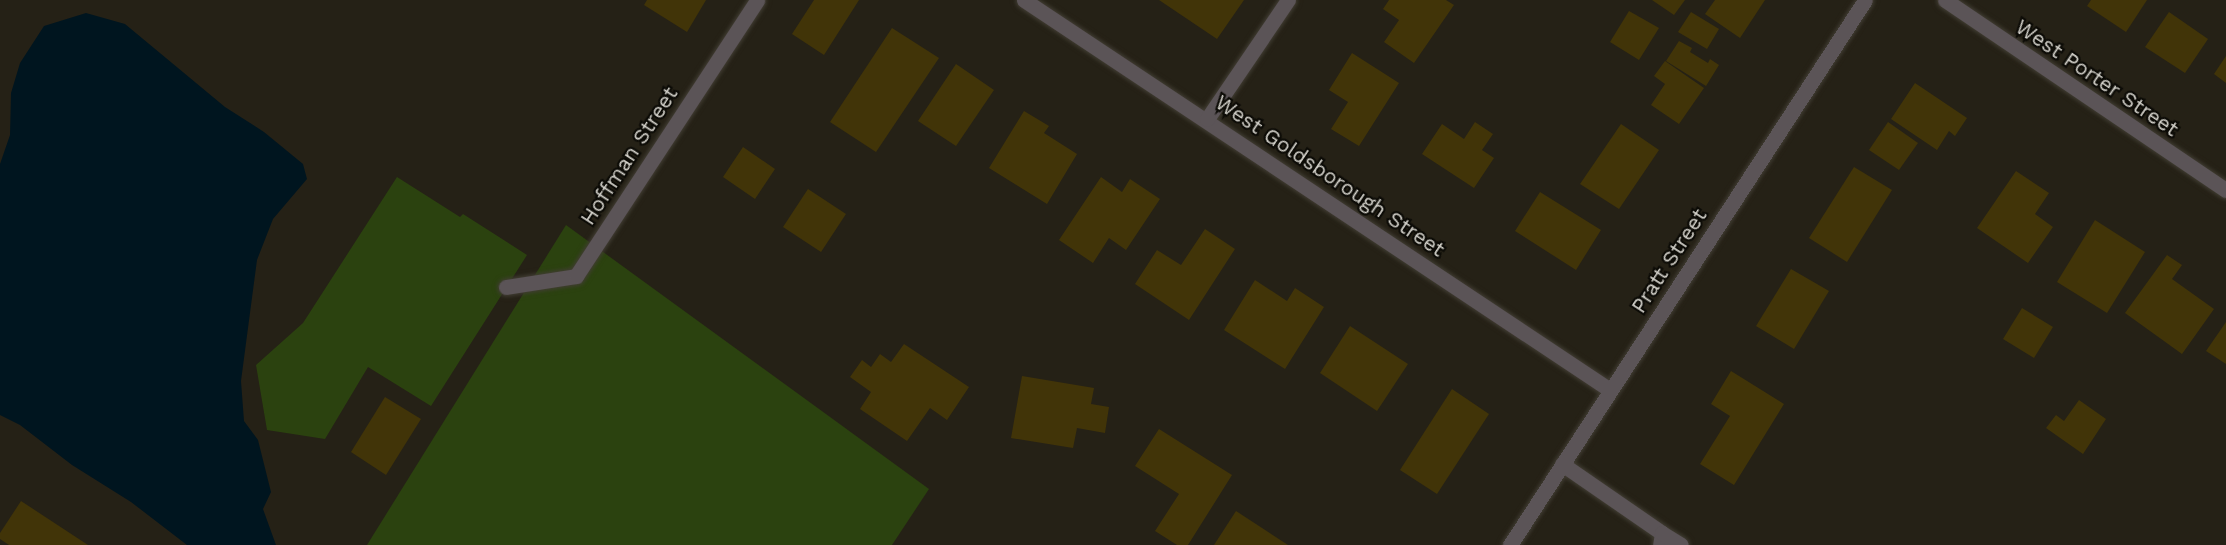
<!DOCTYPE html>
<style>
body{margin:0}
#map{position:relative;width:2226px;height:545px;overflow:hidden;background:#252116;font-family:"Work Sans",sans-serif}
div>[style]{position:absolute}
[style*='--x']{left:calc(var(--x)*1px);top:calc(var(--y)*1px);width:calc(var(--w)*1px);rotate:calc(var(--a)*1deg)}
.green>*{inset:0;background:#2b420f}
.water>*{inset:0;background:#00151f}
.building>*{inset:0;background:#413408}
.roads{filter:drop-shadow(0 0 2px #413d33) drop-shadow(0 0 2px #413d33)}
.lane>*{height:15px;margin:-7.5px;padding:0 7.5px;transform-origin:7.5px;border-radius:7.5px;background:#5b5457}
.street>*{height:15px;margin:-7.5px;padding:0 7.5px;transform-origin:7.5px;border-radius:7.5px;background:#5b5457}
span{translate:-50% -50%;white-space:nowrap;text-align:center;line-height:1.15;-webkit-text-stroke:4.5px #0c0b06;paint-order:stroke}
.street-label{font-size:21px;color:#d4d2cb}
</style>
<div id="map">
<div class="green">
<i style="clip-path:polygon(397px 177px,460px 217px,463px 214px,527px 255px,431px 406px,368px 367px,325px 439px,267px 430px,256px 365px,303px 323px)"></i>
<i style="clip-path:polygon(566px 225px,929px 489px,892px 545px,367px 545px)"></i>
</div>
<div class="water">
<i style="clip-path:polygon(86px 13px,125px 24px,225px 107px,264px 132px,303px 164px,307px 179px,273px 219px,257px 260px,241px 381px,244px 421px,258px 440px,271px 492px,263px 509px,276px 545px,187px 545px,131px 502px,72px 465px,20px 425px,0 415px,0 164px,10px 135px,11px 93px,20px 63px,44px 26px)"></i>
</div>
<div class="building">
<i style="clip-path:polygon(647px 0,706px 0,687px 32px,644px 5px)"></i>
<i style="clip-path:polygon(814px 0,859px 0,824px 55px,792px 34px)"></i>
<i style="clip-path:polygon(1159px 0,1244px 0,1217px 39px)"></i>
<i style="clip-path:polygon(1389px 0,1446px 0,1454px 5px,1414px 63px,1384px 42px,1399px 20px,1383px 9px)"></i>
<i style="clip-path:polygon(1652px 0,1685px 0,1674px 15px)"></i>
<i style="clip-path:polygon(1715px 0,1765px 0,1740px 38px,1705px 14px)"></i>
<i style="clip-path:polygon(2091px 0,2147px 0,2126px 32px,2087px 6px)"></i>
<i style="clip-path:polygon(1629px 11px,1659px 28px,1639px 60px,1610px 42px)"></i>
<i style="clip-path:polygon(1691px 12px,1719px 29px,1707px 49px,1678px 32px)"></i>
<i style="clip-path:polygon(2169px 12px,2208px 39px,2185px 73px,2145px 47px)"></i>
<i style="clip-path:polygon(892px 28px,939px 58px,876px 152px,830px 122px)"></i>
<i style="clip-path:polygon(1679px 41px,1692px 48px,1690px 52px,1708px 63px,1710px 59px,1719px 65px,1706px 86px,1666px 61px)"></i>
<i style="clip-path:polygon(1352px 53px,1399px 83px,1359px 146px,1331px 129px,1348px 102px,1329px 90px)"></i>
<i style="clip-path:polygon(2226px 56px,2226px 83px,2214px 74px)"></i>
<i style="clip-path:polygon(1665px 61px,1704px 88px,1679px 124px,1651px 105px,1665px 84px,1654px 76px)"></i>
<i style="clip-path:polygon(956px 64px,994px 90px,956px 146px,918px 121px)"></i>
<i style="clip-path:polygon(1915px 83px,1967px 118px,1955px 136px,1949px 131px,1937px 150px,1891px 119px)"></i>
<i style="clip-path:polygon(1024px 111px,1049px 126px,1044px 133px,1077px 154px,1047px 204px,989px 168px)"></i>
<i style="clip-path:polygon(1475px 122px,1493px 134px,1482px 150px,1494px 158px,1474px 188px,1422px 154px,1442px 124px,1464px 139px)"></i>
<i style="clip-path:polygon(1888px 122px,1918px 143px,1899px 170px,1869px 150px)"></i>
<i style="clip-path:polygon(1621px 124px,1659px 150px,1619px 209px,1580px 184px)"></i>
<i style="clip-path:polygon(743px 147px,775px 169px,755px 199px,723px 177px)"></i>
<i style="clip-path:polygon(1854px 167px,1892px 190px,1847px 262px,1809px 238px)"></i>
<i style="clip-path:polygon(2016px 171px,2049px 193px,2035px 214px,2053px 227px,2028px 263px,1977px 228px)"></i>
<i style="clip-path:polygon(1101px 177px,1122px 192px,1130px 179px,1160px 199px,1126px 250px,1109px 238px,1093px 263px,1059px 240px)"></i>
<i style="clip-path:polygon(808px 189px,846px 214px,821px 252px,783px 227px)"></i>
<i style="clip-path:polygon(1540px 192px,1601px 230px,1576px 270px,1515px 231px)"></i>
<i style="clip-path:polygon(2095px 220px,2145px 252px,2107px 313px,2057px 282px)"></i>
<i style="clip-path:polygon(1205px 229px,1235px 249px,1189px 320px,1135px 284px,1157px 250px,1181px 265px)"></i>
<i style="clip-path:polygon(2167px 255px,2182px 265px,2172px 279px,2214px 309px,2182px 354px,2125px 313px)"></i>
<i style="clip-path:polygon(1791px 269px,1829px 291px,1794px 349px,1756px 326px)"></i>
<i style="clip-path:polygon(1255px 280px,1287px 301px,1295px 288px,1324px 307px,1285px 369px,1224px 330px)"></i>
<i style="clip-path:polygon(2022px 308px,2053px 327px,2034px 358px,2003px 339px)"></i>
<i style="clip-path:polygon(2226px 322px,2226px 364px,2206px 351px)"></i>
<i style="clip-path:polygon(1350px 326px,1408px 364px,1377px 411px,1320px 373px)"></i>
<i style="clip-path:polygon(904px 344px,969px 387px,947px 420px,930px 408px,907px 441px,860px 409px,871px 392px,850px 377px,862px 360px,871px 367px,880px 354px,891px 362px)"></i>
<i style="clip-path:polygon(1731px 371px,1784px 404px,1734px 485px,1700px 464px,1730px 416px,1711px 404px)"></i>
<i style="clip-path:polygon(1022px 376px,1094px 388px,1091px 404px,1109px 407px,1105px 433px,1077px 428px,1073px 448px,1011px 438px)"></i>
<i style="clip-path:polygon(1452px 389px,1489px 414px,1437px 494px,1400px 470px)"></i>
<i style="clip-path:polygon(385px 397px,421px 419px,386px 475px,351px 452px)"></i>
<i style="clip-path:polygon(2079px 400px,2106px 419px,2083px 454px,2046px 428px,2056px 415px,2064px 421px)"></i>
<i style="clip-path:polygon(1159px 429px,1232px 475px,1188px 545px,1177px 545px,1155px 531px,1179px 494px,1135px 466px)"></i>
<i style="clip-path:polygon(21px 501px,88px 545px,9px 545px,0 539px,0 533px)"></i>
<i style="clip-path:polygon(1236px 511px,1288px 545px,1214px 545px)"></i>
</div>
<div class="roads">
<div class="lane">
<i style="--x:1562;--y:464;--w:121;--a:34.6"></i>
<i style="--x:1662;--y:533;--w:12;--a:99"></i>
<i style="--x:1662;--y:533;--w:22;--a:32"></i>
</div>
<div class="street">
<i style="--x:1024;--y:0;--w:704;--a:33.64"></i>
<i style="--x:1945;--y:0;--w:339;--a:34.1"></i>
<i style="--x:1207;--y:119;--w:144;--a:-55.8"></i>
<i style="--x:506;--y:287;--w:71;--a:-8.9"></i>
<i style="--x:576;--y:276;--w:330;--a:-56.7"></i>
<i style="--x:1510;--y:545;--w:650;--a:-56.92"></i>
</div>
</div>
<div class="street-label">
<span style="left:2097px;top:78px;rotate:34deg">West Porter Street</span>
<span style="left:629px;top:156px;rotate:-57deg">Hoffman Street</span>
<span style="left:1330px;top:176px;rotate:34deg">West Goldsborough Street</span>
<span style="left:1669px;top:261px;rotate:-57deg">Pratt Street</span>
</div>
</div>
